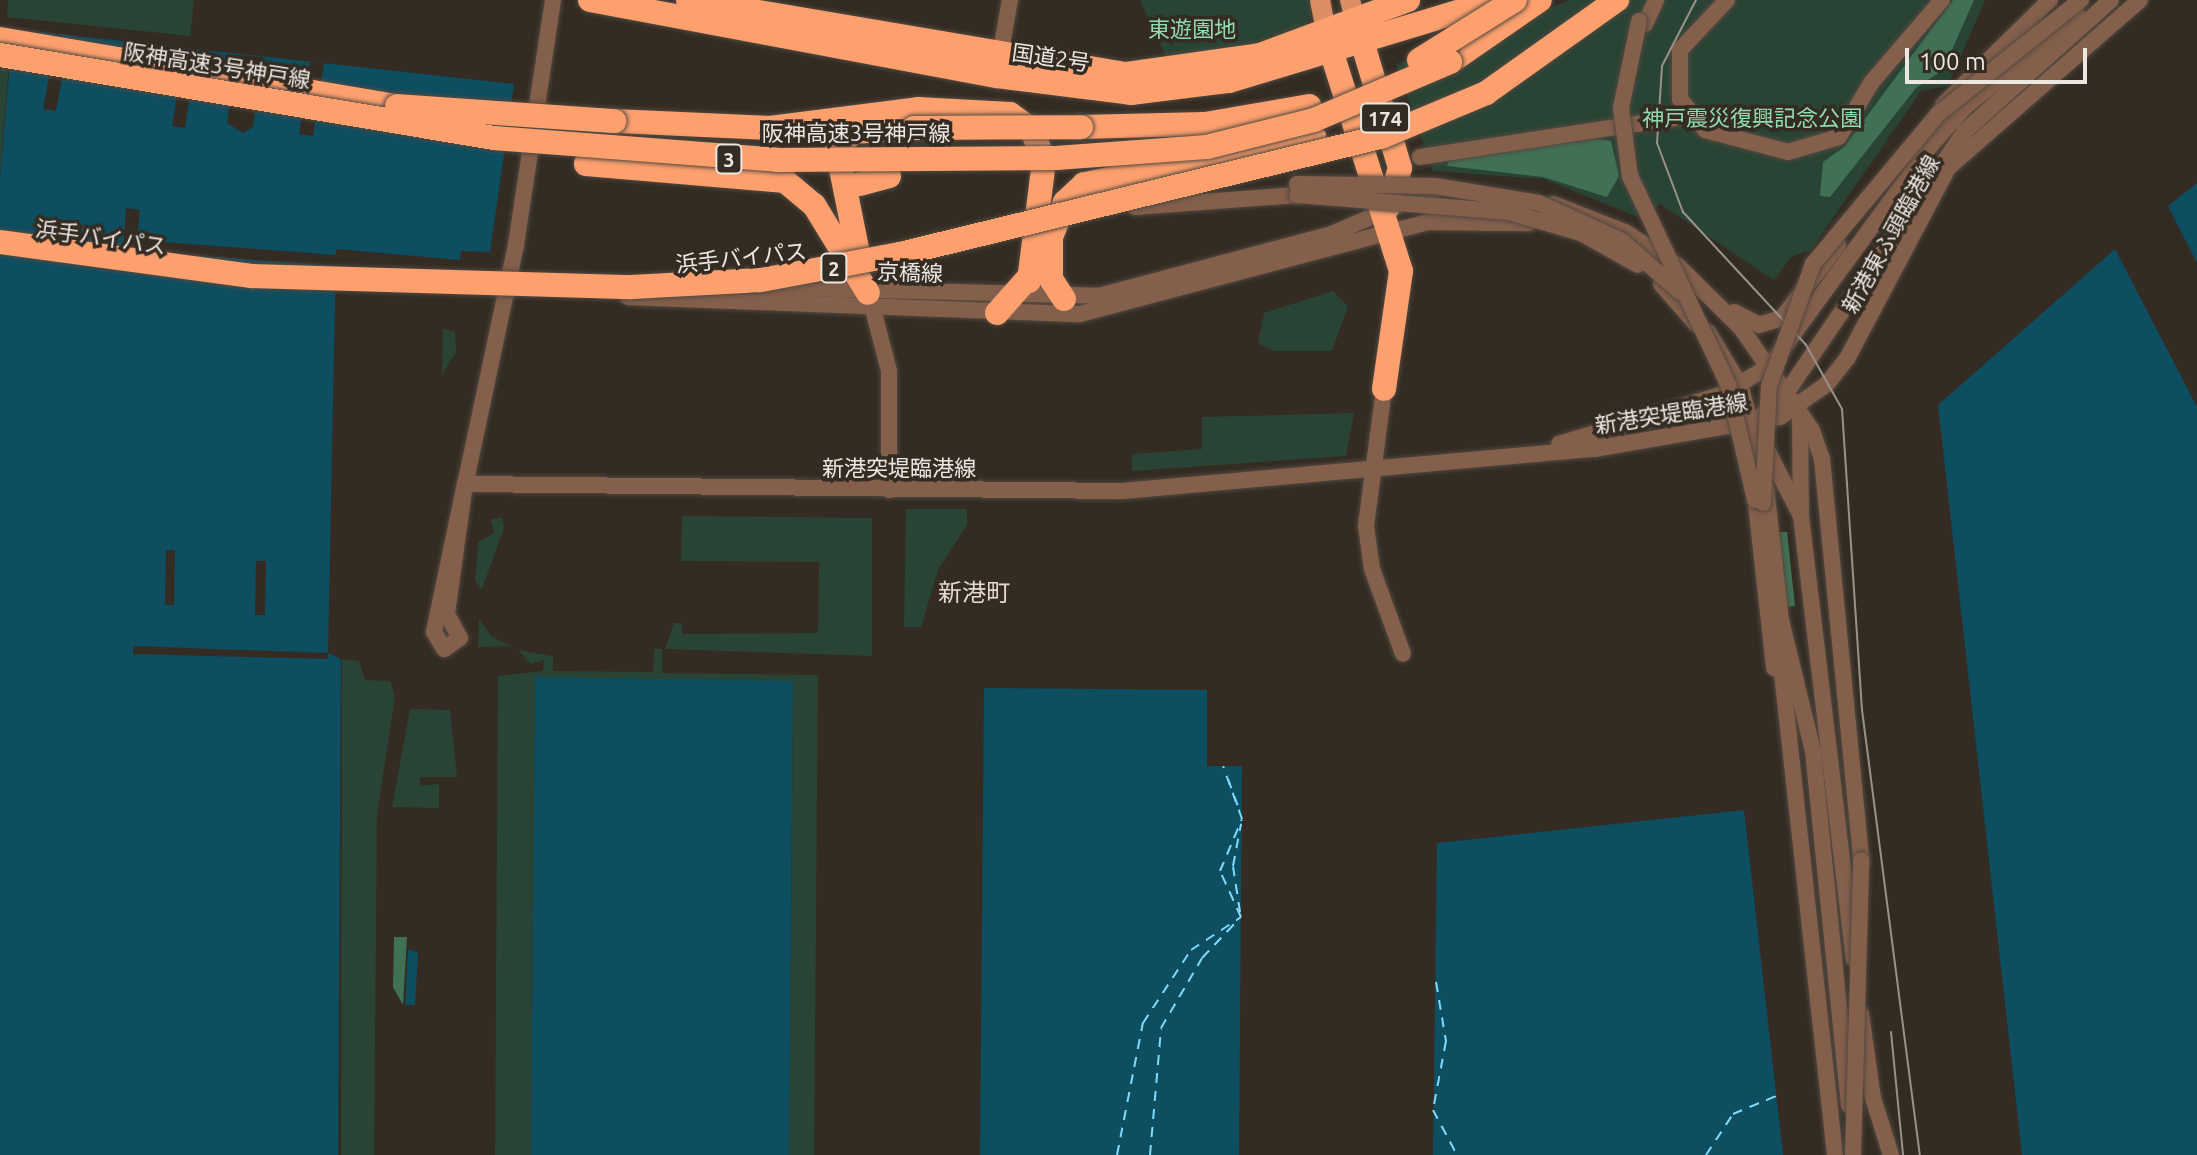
<!DOCTYPE html>
<meta charset="utf-8">
<style>
body{margin:0}
#map{position:relative;width:2197px;height:1155px;overflow:hidden;background:#342b22;font-family:Ubuntu,"Noto Sans JP",sans-serif}
div>[style]{position:absolute}
[style*='--x']{left:calc(var(--x)*1px);top:calc(var(--y)*1px);width:calc(var(--w)*1px);rotate:calc(var(--a)*1deg)}
.green>*{inset:0;background:#294434}
.forest>*{inset:0;background:#417155}
.water>*{inset:0;background:#0d4e61}
.pier>*{inset:0;background:#342b22}
.ferry>*{height:2px;margin-top:-1px;transform-origin:0;background:repeating-linear-gradient(90deg,#7fdafc 0 10px,transparent 0 18px)}
.roads{filter:drop-shadow(0 0 2px #514941) drop-shadow(0 0 2px #514941)}
.minor>*{height:16px;margin:-8px;padding:0 8px;transform-origin:8px;border-radius:8px;background:#845f4b}
.major>*{height:20px;margin:-10px;padding:0 10px;transform-origin:10px;border-radius:10px;background:#db8e64}
.highway>*{height:24px;margin:-12px;padding:0 12px;transform-origin:12px;border-radius:12px;background:#fda06e}
.tram>*{height:2px;margin:-1px;padding:0 1px;transform-origin:1px;border-radius:1px;background:#99928b}
.bridges{filter:drop-shadow(0 0 2px #514941) drop-shadow(0 0 2px #514941)}
.minor-bridge>*{height:16px;margin:-8px;padding:0 8px;transform-origin:8px;border-radius:8px;background:#845f4b}
.highway-bridge>*{height:24px;margin:-12px;padding:0 12px;transform-origin:12px;border-radius:12px;background:#fda06e}
span{translate:-50% -50%;white-space:nowrap;text-align:center;line-height:1.15;-webkit-text-stroke:7px #342b22;paint-order:stroke}
.shield-label span{padding:2px 6px;background:#342b22;border:2px solid;border-radius:6px;-webkit-text-stroke-width:0}
.shield-label{font-size:20px;color:#ece7e1;font-weight:700}
.park-label{font-size:22px;color:#90dcae}
.street-label{font-size:22px;color:#ece7e1}
.neighbourhood-label{font-size:24px;color:#e4d9ce}
.scale{position:absolute;left:1905px;top:48px;width:182px;height:36px;box-sizing:border-box;border:4px solid #ece7e1;border-top:0;padding-left:10px;font-size:24px;line-height:28px;white-space:nowrap;color:#ece7e1;-webkit-text-stroke:6px #342b22;paint-order:stroke}
</style>
<div id="map">
<div class="green">
<i style="clip-path:polygon(8px 0,194px 0,190px 36px,7px 17px)"></i>
<i style="clip-path:polygon(1140px 0,1312px 0,1314px 9px,1303px 31px,1169px 63px)"></i>
<i style="clip-path:polygon(1570px 0,1985px 0,1948px 86px,1921px 91px,1810px 251px,1792px 256px,1774px 280px,1660px 204px,1645px 220px,1544px 179px,1433px 171px,1396px 64px)"></i>
<i style="clip-path:polygon(0 63px,9px 65px,0 174px)"></i>
<i style="clip-path:polygon(1333px 291px,1348px 306px,1332px 351px,1273px 351px,1258px 343px,1264px 313px)"></i>
<i style="clip-path:polygon(443px 329px,455px 332px,456px 353px,442px 374px)"></i>
<i style="clip-path:polygon(1354px 413px,1346px 456px,1132px 471px,1132px 454px,1202px 449px,1202px 417px)"></i>
<i style="clip-path:polygon(906px 509px,967px 509px,967px 525px,938px 570px,921px 627px,904px 627px)"></i>
<i style="clip-path:polygon(682px 516px,872px 518px,872px 656px,665px 649px,674px 623px,682px 623px,682px 634px,818px 633px,819px 562px,681px 561px)"></i>
<i style="clip-path:polygon(502px 518px,504px 528px,482px 589px,475px 581px,478px 542px,494px 533px,491px 519px)"></i>
<i style="clip-path:polygon(479px 618px,491px 636px,511px 646px,478px 647px)"></i>
<i style="clip-path:polygon(654px 649px,662px 649px,662px 673px,818px 675px,814px 1155px,789px 1155px,793px 706px,535px 702px,531px 1155px,495px 1155px,498px 676px,543px 671px,544px 660px,531px 664px,518px 650px,553px 656px,553px 671px,653px 672px)"></i>
<i style="clip-path:polygon(342px 659px,359px 661px,365px 680px,390px 681px,395px 697px,377px 814px,374px 1155px,341px 1155px)"></i>
<i style="clip-path:polygon(410px 709px,450px 710px,457px 777px,420px 777px,420px 786px,439px 784px,439px 808px,392px 807px)"></i>
</div>
<div class="forest">
<i style="clip-path:polygon(1953px 0,1974px 0,1943px 70px,1916px 88px,1830px 197px,1820px 196px,1823px 162px,1844px 147px)"></i>
<i style="clip-path:polygon(1597px 139px,1611px 141px,1619px 176px,1607px 197px,1543px 177px,1447px 166px,1450px 158px)"></i>
<i style="clip-path:polygon(1779px 532px,1787px 532px,1795px 606px,1787px 607px)"></i>
<i style="clip-path:polygon(394px 937px,407px 937px,403px 1005px,393px 987px)"></i>
</div>
<div class="water">
<i style="clip-path:polygon(13px 29px,514px 84px,490px 252px,461px 251px,460px 260px,336px 249px,328px 653px,341px 659px,338px 1155px,0 1155px,0 178px)"></i>
<i style="clip-path:polygon(2197px 183px,2197px 263px,2168px 206px)"></i>
<i style="clip-path:polygon(2115px 249px,2197px 407px,2197px 1155px,2022px 1155px,1938px 405px)"></i>
<i style="clip-path:polygon(535px 677px,793px 681px,789px 1155px,531px 1155px)"></i>
<i style="clip-path:polygon(984px 688px,1207px 690px,1207px 766px,1242px 766px,1239px 1155px,980px 1155px)"></i>
<i style="clip-path:polygon(1744px 810px,1783px 1155px,1433px 1155px,1437px 843px)"></i>
<i style="clip-path:polygon(408px 949px,418px 953px,415px 1005px,405px 1005px)"></i>
</div>
<div class="pier">
<i style="clip-path:polygon(57px 34px,69px 40px,56px 111px,43px 109px)"></i>
<i style="clip-path:polygon(184px 51px,196px 52px,185px 128px,172px 126px)"></i>
<i style="clip-path:polygon(237px 55px,263px 57px,253px 127px,243px 133px,227px 123px)"></i>
<i style="clip-path:polygon(310px 62px,324px 63px,313px 136px,299px 134px)"></i>
<i style="clip-path:polygon(126px 208px,140px 210px,137px 240px,336px 255px,336px 266px,123px 250px)"></i>
<i style="clip-path:polygon(166px 550px,175px 550px,174px 605px,165px 605px)"></i>
<i style="clip-path:polygon(256px 561px,266px 561px,265px 615px,255px 615px)"></i>
<i style="clip-path:polygon(133px 646px,328px 653px,328px 659px,133px 654px)"></i>
</div>
<div class="ferry">
<i style="--x:1228;--y:779;--w:30;--a:70"></i>
<i style="--x:1240;--y:912;--w:47;--a:-98.7"></i>
<i style="--x:1233;--y:866;--w:43;--a:-79.2"></i>
<i style="--x:1436;--y:982;--w:60;--a:80.4"></i>
<i style="--x:1446;--y:1041;--w:70;--a:100.7"></i>
<i style="--x:1433;--y:1110;--w:51;--a:61.9"></i>
<i style="--x:1117;--y:1155;--w:135;--a:-78.9"></i>
<i style="--x:1143;--y:1023;--w:87;--a:-56.7"></i>
<i style="--x:1191;--y:950;--w:60;--a:-33.4"></i>
<i style="--x:1241;--y:917;--w:51;--a:-114.5"></i>
<i style="--x:1220;--y:871;--w:56;--a:-67.1"></i>
<i style="--x:1242;--y:819;--w:56;--a:-109.7"></i>
<i style="--x:1150;--y:1155;--w:127;--a:-85"></i>
<i style="--x:1161;--y:1028;--w:81;--a:-59.6"></i>
<i style="--x:1202;--y:958;--w:51;--a:-46.6"></i>
<i style="--x:1706;--y:1155;--w:49;--a:-56.6"></i>
<i style="--x:1733;--y:1114;--w:47;--a:-22.7"></i>
</div>
<div class="roads">
<div class="minor">
<i style="--x:553;--y:0;--w:248;--a:98.6"></i>
<i style="--x:516;--y:245;--w:244;--a:102"></i>
<i style="--x:465;--y:484;--w:657;--a:0.61"></i>
<i style="--x:1122;--y:491;--w:474;--a:-5.1"></i>
<i style="--x:1594;--y:449;--w:189;--a:-9.8"></i>
<i style="--x:1780;--y:417;--w:57;--a:-35.1"></i>
<i style="--x:1827;--y:384;--w:34;--a:-52"></i>
<i style="--x:1848;--y:357;--w:214;--a:-62.1"></i>
<i style="--x:1948;--y:168;--w:255;--a:-41.2"></i>
<i style="--x:1727;--y:0;--w:69;--a:133.2"></i>
<i style="--x:1680;--y:50;--w:49;--a:90"></i>
<i style="--x:1680;--y:99;--w:40;--a:51"></i>
<i style="--x:1705;--y:130;--w:86;--a:14.8"></i>
<i style="--x:1788;--y:152;--w:53;--a:-16.4"></i>
<i style="--x:1839;--y:137;--w:63;--a:-59.3"></i>
<i style="--x:1871;--y:83;--w:109;--a:-49.5"></i>
<i style="--x:1645;--y:24;--w:26;--a:-65"></i>
<i style="--x:1000;--y:56;--w:57;--a:-79.9"></i>
<i style="--x:1943;--y:105;--w:150;--a:-44.5"></i>
<i style="--x:1420;--y:157;--w:271;--a:-8.7"></i>
<i style="--x:1553;--y:204;--w:77;--a:21.3"></i>
<i style="--x:1625;--y:232;--w:63;--a:32.7"></i>
<i style="--x:1678;--y:266;--w:88;--a:44.5"></i>
<i style="--x:1741;--y:328;--w:124;--a:55.2"></i>
<i style="--x:1812;--y:430;--w:31;--a:71"></i>
<i style="--x:1822;--y:459;--w:403;--a:84.4"></i>
<i style="--x:1135;--y:207;--w:162;--a:-4.2"></i>
<i style="--x:1661;--y:284;--w:53;--a:48.8"></i>
<i style="--x:761;--y:287;--w:338;--a:1.5"></i>
<i style="--x:1099;--y:296;--w:238;--a:-14.9"></i>
<i style="--x:1329;--y:235;--w:114;--a:-23.2"></i>
<i style="--x:628;--y:297;--w:452;--a:2.2"></i>
<i style="--x:1080;--y:314;--w:361;--a:-14.8"></i>
<i style="--x:1429;--y:222;--w:100;--a:0.6"></i>
<i style="--x:870;--y:298;--w:75;--a:75.4"></i>
<i style="--x:889;--y:371;--w:119;--a:90"></i>
<i style="--x:1734;--y:312;--w:28;--a:27"></i>
<i style="--x:1759;--y:325;--w:24;--a:-17"></i>
<i style="--x:1782;--y:318;--w:92;--a:-52.5"></i>
<i style="--x:1708;--y:332;--w:62;--a:58.9"></i>
<i style="--x:1740;--y:385;--w:82;--a:74.4"></i>
<i style="--x:1384;--y:389;--w:138;--a:97.5"></i>
<i style="--x:1366;--y:526;--w:43;--a:82.1"></i>
<i style="--x:1372;--y:569;--w:90;--a:70"></i>
<i style="--x:1762;--y:415;--w:37;--a:-44"></i>
<i style="--x:1789;--y:389;--w:312;--a:-55.7"></i>
<i style="--x:1965;--y:131;--w:196;--a:-41.9"></i>
<i style="--x:1559;--y:444;--w:168;--a:-16.9"></i>
<i style="--x:1720;--y:395;--w:58;--a:-30.1"></i>
<i style="--x:1770;--y:366;--w:273;--a:-53.9"></i>
<i style="--x:1931;--y:145;--w:52;--a:-48.1"></i>
<i style="--x:1966;--y:106;--w:144;--a:-38.5"></i>
<i style="--x:1764;--y:444;--w:81;--a:62.8"></i>
<i style="--x:1801;--y:516;--w:103;--a:-90.6"></i>
<i style="--x:465;--y:484;--w:131;--a:97.9"></i>
<i style="--x:447;--y:614;--w:27;--a:62"></i>
<i style="--x:460;--y:638;--w:19;--a:145"></i>
<i style="--x:444;--y:649;--w:20;--a:-120"></i>
<i style="--x:434;--y:632;--w:151;--a:-78.2"></i>
<i style="--x:1766;--y:487;--w:134;--a:83.6"></i>
<i style="--x:1781;--y:620;--w:135;--a:76.3"></i>
<i style="--x:1813;--y:751;--w:356;--a:84.2"></i>
<i style="--x:1756;--y:504;--w:165;--a:83.7"></i>
<i style="--x:1801;--y:516;--w:446;--a:83.2"></i>
<i style="--x:1780;--y:655;--w:503;--a:83.72"></i>
<i style="--x:1861;--y:1014;--w:85;--a:81.9"></i>
<i style="--x:1873;--y:1098;--w:60;--a:72.5"></i>
</div>
<div class="major">
<i style="--x:1320;--y:0;--w:36;--a:79"></i>
<i style="--x:1350;--y:0;--w:23;--a:75"></i>
</div>
<div class="highway">
<i style="--x:590;--y:0;--w:414;--a:10.6"></i>
<i style="--x:997;--y:76;--w:135;--a:7.2"></i>
<i style="--x:1131;--y:93;--w:99;--a:-7"></i>
<i style="--x:1229;--y:81;--w:281;--a:-16.8"></i>
<i style="--x:688;--y:0;--w:445;--a:9.6"></i>
<i style="--x:1127;--y:74;--w:134;--a:-8.1"></i>
<i style="--x:1260;--y:55;--w:158;--a:-20.4"></i>
<i style="--x:1358;--y:28;--w:146;--a:73.3"></i>
<i style="--x:1400;--y:168;--w:41;--a:107.1"></i>
<i style="--x:0;--y:39;--w:403;--a:9.6"></i>
<i style="--x:1328;--y:41;--w:241;--a:72.4"></i>
<i style="--x:1401;--y:271;--w:119;--a:98.2"></i>
<i style="--x:1450;--y:62;--w:109;--a:-34.6"></i>
<i style="--x:614;--y:121;--w:156;--a:2.6"></i>
<i style="--x:770;--y:128;--w:149;--a:-7.3"></i>
<i style="--x:918;--y:109;--w:92;--a:3.1"></i>
<i style="--x:1010;--y:114;--w:27;--a:36"></i>
<i style="--x:1032;--y:130;--w:33;--a:69"></i>
<i style="--x:1044;--y:161;--w:121;--a:97.1"></i>
<i style="--x:1081;--y:127;--w:124;--a:-1.4"></i>
<i style="--x:1205;--y:124;--w:106;--a:-9.8"></i>
<i style="--x:586;--y:164;--w:200;--a:4.9"></i>
<i style="--x:785;--y:181;--w:38;--a:40"></i>
<i style="--x:814;--y:205;--w:103;--a:58.5"></i>
<i style="--x:860;--y:184;--w:30;--a:-15"></i>
<i style="--x:860;--y:263;--w:116;--a:-101.4"></i>
<i style="--x:837;--y:149;--w:23;--a:-47"></i>
<i style="--x:853;--y:132;--w:61;--a:-3.8"></i>
<i style="--x:1064;--y:299;--w:24;--a:-123"></i>
<i style="--x:1051;--y:279;--w:42;--a:-90"></i>
<i style="--x:1051;--y:237;--w:38;--a:-68"></i>
<i style="--x:1065;--y:202;--w:26;--a:-43"></i>
<i style="--x:1084;--y:184;--w:235;--a:-11.5"></i>
<i style="--x:997;--y:313;--w:60;--a:-48.4"></i>
</div>
</div>
<div class="tram">
<i style="--x:1696;--y:0;--w:74;--a:117.3"></i>
<i style="--x:1662;--y:66;--w:77;--a:93.7"></i>
<i style="--x:1657;--y:143;--w:74;--a:69.4"></i>
<i style="--x:1683;--y:212;--w:181;--a:47.2"></i>
<i style="--x:1806;--y:345;--w:73;--a:60.6"></i>
<i style="--x:1842;--y:409;--w:302;--a:86.2"></i>
<i style="--x:1862;--y:710;--w:449;--a:82.6"></i>
<i style="--x:1891;--y:1032;--w:124;--a:84.4"></i>
</div>
<div class="bridges">
<div class="minor-bridge">
<i style="--x:1639;--y:21;--w:89;--a:101.7"></i>
<i style="--x:1621;--y:108;--w:69;--a:82.5"></i>
<i style="--x:1630;--y:176;--w:230;--a:64.8"></i>
<i style="--x:1728;--y:384;--w:119;--a:76.9"></i>
<i style="--x:1297;--y:184;--w:138;--a:0.8"></i>
<i style="--x:1435;--y:186;--w:105;--a:9.3"></i>
<i style="--x:1539;--y:203;--w:91;--a:24.6"></i>
<i style="--x:1622;--y:241;--w:77;--a:41.3"></i>
<i style="--x:1297;--y:195;--w:213;--a:4.6"></i>
<i style="--x:1509;--y:212;--w:75;--a:16.3"></i>
<i style="--x:1581;--y:233;--w:65;--a:29.3"></i>
<i style="--x:1763;--y:503;--w:117;--a:-87.1"></i>
<i style="--x:1769;--y:386;--w:130;--a:-70.2"></i>
<i style="--x:1813;--y:264;--w:195;--a:-50.2"></i>
<i style="--x:1938;--y:114;--w:183;--a:-38.6"></i>
<i style="--x:1853;--y:1155;--w:295;--a:-88.4"></i>
</div>
<div class="highway-bridge">
<i style="--x:0;--y:55;--w:501;--a:9.54"></i>
<i style="--x:494;--y:138;--w:284;--a:4.4"></i>
<i style="--x:777;--y:160;--w:279;--a:-0.4"></i>
<i style="--x:1056;--y:158;--w:151;--a:-4.2"></i>
<i style="--x:1207;--y:147;--w:110;--a:-14.2"></i>
<i style="--x:1314;--y:120;--w:148;--a:-23.1"></i>
<i style="--x:1419;--y:60;--w:113;--a:-32"></i>
<i style="--x:397;--y:106;--w:218;--a:4"></i>
<i style="--x:914;--y:128;--w:167;--a:-0.3"></i>
<i style="--x:0;--y:242;--w:253;--a:7.7"></i>
<i style="--x:251;--y:276;--w:381;--a:1.7"></i>
<i style="--x:632;--y:287;--w:129;--a:-3.1"></i>
<i style="--x:761;--y:280;--w:141;--a:-10.6"></i>
<i style="--x:900;--y:254;--w:495;--a:-13.7"></i>
<i style="--x:1381;--y:137;--w:114;--a:-22.7"></i>
<i style="--x:1486;--y:93;--w:161;--a:-35.4"></i>
</div>
</div>
<div class="shield-label">
<span style="left:1385px;top:118px">174</span>
<span style="left:729px;top:159px">3</span>
<span style="left:834px;top:268px">2</span>
</div>
<div class="park-label">
<span style="left:1192px;top:29px">東遊園地</span>
<span style="left:1752px;top:118px">神戸震災復興記念公園</span>
</div>
<div class="street-label">
<span style="left:1051px;top:57px;rotate:8deg">国道2号</span>
<span style="left:217px;top:65px;rotate:9deg">阪神高速3号神戸線</span>
<span style="left:856px;top:133px">阪神高速3号神戸線</span>
<span style="left:1890px;top:234px;rotate:-61deg">新港東ふ頭臨港線</span>
<span style="left:101px;top:237px;rotate:8deg">浜手バイパス</span>
<span style="left:741px;top:257px;rotate:-6deg">浜手バイパス</span>
<span style="left:910px;top:272px;rotate:2deg">京橋線</span>
<span style="left:1671px;top:413px;rotate:-9deg">新港突堤臨港線</span>
<span style="left:899px;top:468px">新港突堤臨港線</span>
</div>
<div class="neighbourhood-label">
<span style="left:974px;top:593px">新港町</span>
</div>
<div class="scale">100 m</div>
</div>
